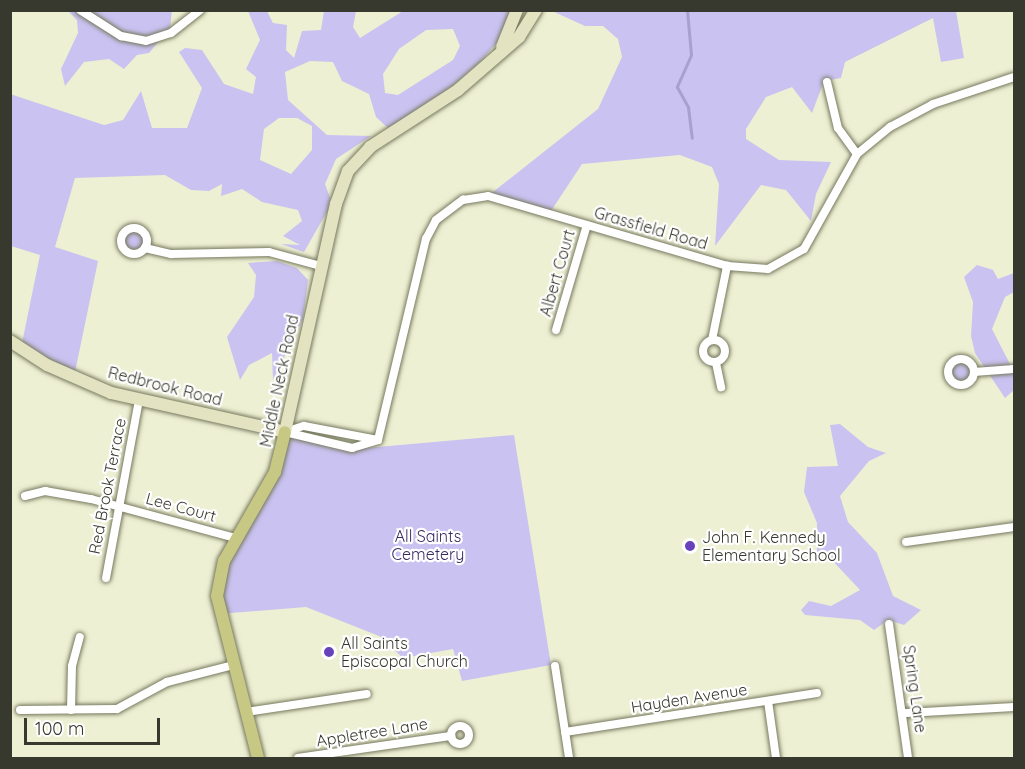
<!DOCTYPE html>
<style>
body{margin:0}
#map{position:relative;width:1025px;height:769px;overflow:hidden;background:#eef0d3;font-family:Quicksand,sans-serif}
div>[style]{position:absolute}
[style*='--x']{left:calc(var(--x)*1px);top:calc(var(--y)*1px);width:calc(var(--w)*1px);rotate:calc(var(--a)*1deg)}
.green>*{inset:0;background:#cac2f1}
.round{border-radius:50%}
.stream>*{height:3px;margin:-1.5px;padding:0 1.5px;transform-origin:1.5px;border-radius:1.5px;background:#a8a0ce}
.roads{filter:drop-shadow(0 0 2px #77795f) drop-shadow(0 0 2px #77795f)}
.street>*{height:8px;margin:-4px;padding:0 4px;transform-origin:4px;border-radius:4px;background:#fff}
.street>.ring{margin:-4px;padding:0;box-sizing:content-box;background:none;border:8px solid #fff;border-radius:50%}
.secondary>*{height:12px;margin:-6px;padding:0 6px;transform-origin:6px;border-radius:6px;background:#e3e3c1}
.primary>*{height:12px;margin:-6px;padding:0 6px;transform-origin:6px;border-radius:6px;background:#c7c883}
.dots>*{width:16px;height:16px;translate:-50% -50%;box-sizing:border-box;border:3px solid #fff;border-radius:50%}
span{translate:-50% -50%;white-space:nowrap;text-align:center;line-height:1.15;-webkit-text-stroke:4.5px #fff;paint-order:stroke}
.street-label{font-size:16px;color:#38392e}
.park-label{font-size:16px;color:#392a63}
.poi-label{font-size:16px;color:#38392e}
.left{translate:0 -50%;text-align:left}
.frame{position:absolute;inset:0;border:12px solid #38392e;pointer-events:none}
.scale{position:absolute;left:24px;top:718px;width:136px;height:27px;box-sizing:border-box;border:3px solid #38392e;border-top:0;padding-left:8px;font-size:18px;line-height:21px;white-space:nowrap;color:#38392e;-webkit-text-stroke:4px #fff;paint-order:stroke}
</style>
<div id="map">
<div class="green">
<i style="clip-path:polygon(68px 11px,172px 11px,170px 28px,149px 53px,137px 55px,124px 69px,109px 59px,84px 62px,65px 86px,61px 69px,78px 33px,77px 20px)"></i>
<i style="clip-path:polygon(evenodd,248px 11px,267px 11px,273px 23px,287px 25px,286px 50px,294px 58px,302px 31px,321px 30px,324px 11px,356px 11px,353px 27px,360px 38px,403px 11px,511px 11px,499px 40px,480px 62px,431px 105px,388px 128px,376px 117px,369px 94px,342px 81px,333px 62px,310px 61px,285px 72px,288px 100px,327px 135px,371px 136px,336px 159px,325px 184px,332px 203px,304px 252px,281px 244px,300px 245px,283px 236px,302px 221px,298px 210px,262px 202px,242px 189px,221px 196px,222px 184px,209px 191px,191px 190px,165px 175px,75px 178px,55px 247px,98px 261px,74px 377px,21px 348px,40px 255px,11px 246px,10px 94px,104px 125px,123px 120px,141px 91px,152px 128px,187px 128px,202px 88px,179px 52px,185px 48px,202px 50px,224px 84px,253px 94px,256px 77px,246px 69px,260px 40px,248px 11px,453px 29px,460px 46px,453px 60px,398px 95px,385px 93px,383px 74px,399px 49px,426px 30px,453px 29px,248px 11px,279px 118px,297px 118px,312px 126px,312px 150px,291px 174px,260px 160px,264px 129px,279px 118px)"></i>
<i style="clip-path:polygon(552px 11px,956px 11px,964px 58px,941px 62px,933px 18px,845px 62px,841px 78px,824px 81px,812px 113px,792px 87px,766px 97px,746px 129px,746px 139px,779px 160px,831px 162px,816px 194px,811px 221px,786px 190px,761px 185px,715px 246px,719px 184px,712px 167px,680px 155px,582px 164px,549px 214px,488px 196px,598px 109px,622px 57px,618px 39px,603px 26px,585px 26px)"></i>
<i class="round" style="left:124px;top:230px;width:20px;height:20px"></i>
<i style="clip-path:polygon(277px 261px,297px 268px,308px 280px,303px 319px,273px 380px,272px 353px,249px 365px,240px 380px,227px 337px,254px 297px,256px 275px,248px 263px)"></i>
<i style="clip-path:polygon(977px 265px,993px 270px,998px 279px,1014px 273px,1014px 292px,1005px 297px,992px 329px,1014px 372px,1014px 390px,1005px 398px,975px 353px,971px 336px,973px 302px,964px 277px)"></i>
<i class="round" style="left:952px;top:362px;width:20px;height:20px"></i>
<i style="clip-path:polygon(840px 424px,868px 447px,886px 453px,869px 461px,840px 496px,848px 522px,877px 553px,893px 596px,921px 610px,904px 625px,888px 620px,874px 630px,860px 620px,805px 615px,801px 610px,809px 601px,831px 606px,860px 590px,829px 557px,817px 555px,817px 523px,804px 492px,807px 467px,838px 466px,830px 425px)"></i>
<i style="clip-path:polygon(285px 432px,355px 449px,514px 435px,551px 665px,462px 681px,453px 649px,403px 658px,379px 636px,306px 607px,218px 614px,220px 580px,272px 480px)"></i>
</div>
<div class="stream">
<i style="--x:687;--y:10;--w:45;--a:84.9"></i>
<i style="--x:691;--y:55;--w:35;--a:114"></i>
<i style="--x:677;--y:87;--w:23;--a:61"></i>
<i style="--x:688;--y:107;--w:31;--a:83"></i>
</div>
<div class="roads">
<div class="street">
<i style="--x:80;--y:10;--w:49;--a:32.4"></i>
<i style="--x:121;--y:36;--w:25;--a:11"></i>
<i style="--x:146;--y:41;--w:26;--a:-18"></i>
<i style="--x:171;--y:33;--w:37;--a:-38"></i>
<i style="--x:827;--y:82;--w:47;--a:76.6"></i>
<i style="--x:838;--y:128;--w:32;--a:54"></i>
<i class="ring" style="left:121px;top:228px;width:18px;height:18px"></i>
<i style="--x:145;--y:248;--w:27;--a:13"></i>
<i style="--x:171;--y:254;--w:98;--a:-1.2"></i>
<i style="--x:269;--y:252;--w:54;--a:15.1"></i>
<i style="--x:556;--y:330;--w:109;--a:-73.6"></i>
<i class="ring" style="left:703px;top:340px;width:14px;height:14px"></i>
<i style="--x:712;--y:340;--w:76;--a:-78.5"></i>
<i class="ring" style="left:948px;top:359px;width:18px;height:18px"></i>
<i style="--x:716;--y:363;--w:25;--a:78"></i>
<i style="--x:974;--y:372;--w:40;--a:-4.3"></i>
<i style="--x:285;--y:432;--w:69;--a:13.4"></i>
<i style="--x:352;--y:448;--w:27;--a:-17"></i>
<i style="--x:378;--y:440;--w:207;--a:-76.6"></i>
<i style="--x:426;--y:239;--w:21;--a:-62"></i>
<i style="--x:436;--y:220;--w:34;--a:-37"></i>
<i style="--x:463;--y:200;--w:25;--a:-9"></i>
<i style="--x:488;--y:196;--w:249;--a:16.3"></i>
<i style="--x:727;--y:266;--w:41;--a:4.2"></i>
<i style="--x:768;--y:269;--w:41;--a:-29.1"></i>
<i style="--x:804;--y:249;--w:109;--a:-60.8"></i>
<i style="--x:857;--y:154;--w:43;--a:-39.3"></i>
<i style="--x:890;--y:127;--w:49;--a:-28.1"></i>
<i style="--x:933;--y:104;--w:85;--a:-18.4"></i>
<i style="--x:285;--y:432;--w:20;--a:-18"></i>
<i style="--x:304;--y:426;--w:75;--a:10.7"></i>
<i style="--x:25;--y:496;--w:21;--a:-14"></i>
<i style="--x:45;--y:491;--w:47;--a:9.9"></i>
<i style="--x:91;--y:499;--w:150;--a:15.1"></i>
<i style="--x:906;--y:542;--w:109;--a:-7.9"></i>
<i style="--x:106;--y:578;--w:181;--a:-79.5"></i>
<i style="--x:889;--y:624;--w:135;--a:81.9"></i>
<i style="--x:555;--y:666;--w:93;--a:81.3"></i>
<i style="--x:768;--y:701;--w:58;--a:82"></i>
<i style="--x:20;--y:710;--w:97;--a:-0.6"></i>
<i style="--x:117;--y:709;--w:57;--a:-28.4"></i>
<i style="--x:167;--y:682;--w:65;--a:-14.3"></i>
<i style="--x:71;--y:710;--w:44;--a:-88.7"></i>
<i style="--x:72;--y:666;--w:30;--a:-75"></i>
<i style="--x:246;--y:712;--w:122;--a:-8.5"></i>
<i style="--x:906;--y:713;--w:108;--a:-3.2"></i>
<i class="ring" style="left:451px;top:726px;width:10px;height:10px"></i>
<i style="--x:565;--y:732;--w:255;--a:-8.8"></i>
<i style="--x:298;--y:758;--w:155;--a:-8.2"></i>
</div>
<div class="secondary">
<i style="--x:502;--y:47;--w:40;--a:-68"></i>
<i style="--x:10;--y:341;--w:44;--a:33"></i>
<i style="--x:47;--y:365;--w:70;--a:23.6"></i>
<i style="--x:111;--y:393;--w:178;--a:12.6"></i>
<i style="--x:285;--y:432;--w:234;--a:-77.4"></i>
<i style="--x:336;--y:204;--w:35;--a:-70"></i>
<i style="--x:348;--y:171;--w:33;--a:-47"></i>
<i style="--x:370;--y:147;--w:105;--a:-32.9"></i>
<i style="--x:458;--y:90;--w:81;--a:-41"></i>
<i style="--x:519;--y:37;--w:32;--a:-58"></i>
</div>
<div class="primary">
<i style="--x:258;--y:758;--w:167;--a:-104.2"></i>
<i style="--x:217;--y:596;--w:36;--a:-79"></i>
<i style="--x:224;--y:561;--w:103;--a:-60.2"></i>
<i style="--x:275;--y:472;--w:41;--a:-76"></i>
</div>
</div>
<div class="dots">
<i style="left:690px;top:546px;background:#6742ba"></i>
<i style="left:329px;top:652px;background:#6742ba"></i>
</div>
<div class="street-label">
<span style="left:651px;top:228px;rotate:16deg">Grassfield Road</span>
<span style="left:557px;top:273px;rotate:-74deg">Albert Court</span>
<span style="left:279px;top:381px;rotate:-78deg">Middle Neck Road</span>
<span style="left:165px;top:386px;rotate:14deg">Redbrook Road</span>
<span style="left:107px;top:486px;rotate:-79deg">Red Brook Terrace</span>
<span style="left:181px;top:507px;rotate:15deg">Lee Court</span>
<span style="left:915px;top:689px;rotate:82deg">Spring Lane</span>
<span style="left:689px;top:698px;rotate:-9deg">Hayden Avenue</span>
<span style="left:372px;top:732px;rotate:-9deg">Appletree Lane</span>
</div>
<div class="park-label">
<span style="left:428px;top:545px">All Saints<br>Cemetery</span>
</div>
<div class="poi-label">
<span class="left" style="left:702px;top:546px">John F. Kennedy<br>Elementary School</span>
<span class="left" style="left:341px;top:652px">All Saints<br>Episcopal Church</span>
</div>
<div class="frame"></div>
<div class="scale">100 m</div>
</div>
